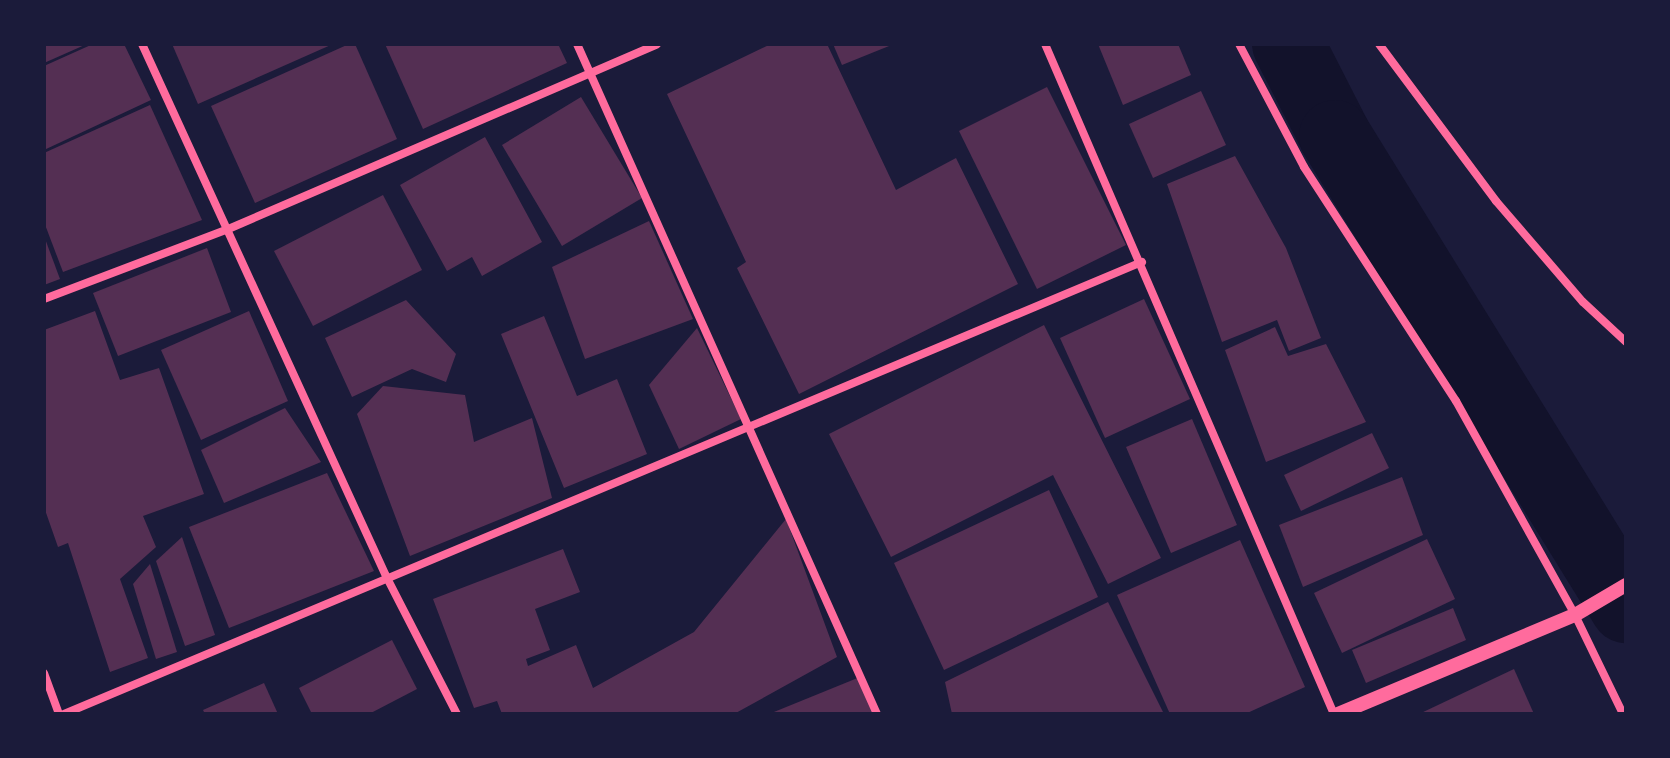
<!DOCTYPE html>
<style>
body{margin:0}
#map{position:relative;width:1670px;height:758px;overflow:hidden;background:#1b1b3a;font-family:Lato,sans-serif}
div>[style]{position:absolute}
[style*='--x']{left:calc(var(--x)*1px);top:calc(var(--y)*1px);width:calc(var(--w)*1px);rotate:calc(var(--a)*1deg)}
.river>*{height:72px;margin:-36px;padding:0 36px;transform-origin:36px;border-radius:36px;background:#12122b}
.building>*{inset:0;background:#542f53}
.minor>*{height:8px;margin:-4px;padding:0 4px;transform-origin:4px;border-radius:4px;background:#ff6b9d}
.tertiary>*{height:14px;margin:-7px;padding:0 7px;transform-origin:7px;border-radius:7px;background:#ff6b9d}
span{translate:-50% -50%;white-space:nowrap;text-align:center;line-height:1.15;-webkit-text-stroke:8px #1b1b3a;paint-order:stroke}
.frame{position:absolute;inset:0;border:46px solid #1b1b3a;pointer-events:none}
</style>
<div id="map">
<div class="river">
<i style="--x:1288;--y:44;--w:103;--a:62.9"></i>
<i style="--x:1335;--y:136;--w:554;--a:58.29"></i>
</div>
<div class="building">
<i style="clip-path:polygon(44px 44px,87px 44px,44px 63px)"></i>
<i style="clip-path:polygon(93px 44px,124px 44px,151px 100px,44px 150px,44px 66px)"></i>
<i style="clip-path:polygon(172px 44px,333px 44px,198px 104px)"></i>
<i style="clip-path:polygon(349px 44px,355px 44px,397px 139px,255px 203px,211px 106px)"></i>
<i style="clip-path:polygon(385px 44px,558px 44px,567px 63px,423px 129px)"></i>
<i style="clip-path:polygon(771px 44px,827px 44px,896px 190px,956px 158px,1018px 284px,799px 394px,737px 268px,746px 262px,667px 94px)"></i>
<i style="clip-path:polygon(833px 44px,894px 44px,842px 65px)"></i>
<i style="clip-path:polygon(1098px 44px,1178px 44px,1191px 75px,1123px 105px)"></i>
<i style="clip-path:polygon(1047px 87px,1126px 245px,1037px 289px,959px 131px)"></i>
<i style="clip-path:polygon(1201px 91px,1226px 145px,1153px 178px,1129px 124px)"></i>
<i style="clip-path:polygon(581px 97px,642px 198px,562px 246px,502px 145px)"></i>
<i style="clip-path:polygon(150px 105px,202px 220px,63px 272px,44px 222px,44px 153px)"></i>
<i style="clip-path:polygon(485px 137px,542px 242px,482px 276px,472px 257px,447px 271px,400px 185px)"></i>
<i style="clip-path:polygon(1235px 156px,1286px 248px,1321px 338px,1289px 351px,1277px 320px,1222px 342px,1167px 184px)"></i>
<i style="clip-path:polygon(383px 195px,422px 270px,313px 326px,274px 251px)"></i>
<i style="clip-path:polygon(649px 221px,693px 319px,585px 359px,552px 267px)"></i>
<i style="clip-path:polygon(44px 236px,60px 279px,44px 285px)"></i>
<i style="clip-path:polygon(207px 248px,231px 312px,118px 356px,93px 293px)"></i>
<i style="clip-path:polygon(1144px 299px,1190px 399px,1105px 438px,1060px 338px)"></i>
<i style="clip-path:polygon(406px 300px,456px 354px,446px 382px,412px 369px,352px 397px,325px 338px)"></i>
<i style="clip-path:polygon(95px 311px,120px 380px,159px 368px,204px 494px,143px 516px,156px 547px,120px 579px,148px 658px,110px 672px,68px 543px,58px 547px,44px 507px,44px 330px)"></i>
<i style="clip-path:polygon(249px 311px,288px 401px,201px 440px,161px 350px)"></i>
<i style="clip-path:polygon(544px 316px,577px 396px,617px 379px,647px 454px,564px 488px,501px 334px)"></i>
<i style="clip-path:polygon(1044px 325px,1161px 558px,1108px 584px,1053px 475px,891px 557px,829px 434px)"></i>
<i style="clip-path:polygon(1275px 327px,1288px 356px,1326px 344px,1366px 422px,1266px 462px,1225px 350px)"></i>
<i style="clip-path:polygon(697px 328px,741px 419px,679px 449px,649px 385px)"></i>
<i style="clip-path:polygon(383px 386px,465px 395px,474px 442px,532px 418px,552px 498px,410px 556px,357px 414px)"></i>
<i style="clip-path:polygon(285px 408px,321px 462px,224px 503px,201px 450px)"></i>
<i style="clip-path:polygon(1192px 419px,1237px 525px,1171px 553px,1126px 447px)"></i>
<i style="clip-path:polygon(1372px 433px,1389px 468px,1301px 511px,1284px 475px)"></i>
<i style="clip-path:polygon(327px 473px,374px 571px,229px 628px,189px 527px)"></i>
<i style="clip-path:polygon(1402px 477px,1423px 535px,1303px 587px,1279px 525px)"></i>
<i style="clip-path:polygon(1049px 490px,1098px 597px,944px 670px,894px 563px)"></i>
<i style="clip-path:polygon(786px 519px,837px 657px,734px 714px,502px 714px,497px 701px,474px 708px,433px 599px,563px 549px,580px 592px,535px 609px,550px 650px,526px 659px,528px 666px,576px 645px,593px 688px,694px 632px)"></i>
<i style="clip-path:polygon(182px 537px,215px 635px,185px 646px,156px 561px)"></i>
<i style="clip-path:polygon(1427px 539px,1455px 599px,1342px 653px,1314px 593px)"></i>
<i style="clip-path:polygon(1240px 540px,1305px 687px,1245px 714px,1170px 714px,1117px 595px)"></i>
<i style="clip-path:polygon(150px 564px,177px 652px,156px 659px,133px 584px)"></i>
<i style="clip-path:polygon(1108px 602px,1164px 714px,952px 714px,945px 682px)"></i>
<i style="clip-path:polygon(1453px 608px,1466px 640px,1366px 683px,1352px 650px)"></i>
<i style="clip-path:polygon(392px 640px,417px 689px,369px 714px,312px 714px,299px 688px)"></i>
<i style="clip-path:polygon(1514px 669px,1534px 714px,1419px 714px)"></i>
<i style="clip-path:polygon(860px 677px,875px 714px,769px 714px)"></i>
<i style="clip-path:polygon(264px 683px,278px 714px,205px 714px,203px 710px)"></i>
</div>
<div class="minor">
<i style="--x:142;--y:44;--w:585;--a:65.36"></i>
<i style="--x:386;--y:576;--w:155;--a:62.8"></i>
<i style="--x:577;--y:44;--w:734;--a:65.88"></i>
<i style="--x:1045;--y:44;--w:730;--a:66.67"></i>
<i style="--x:1239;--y:44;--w:139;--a:62.1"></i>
<i style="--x:1304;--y:167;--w:279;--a:57"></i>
<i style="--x:1456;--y:401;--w:245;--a:60.9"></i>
<i style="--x:1575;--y:615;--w:110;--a:64.1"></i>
<i style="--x:1379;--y:44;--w:196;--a:53.3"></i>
<i style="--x:1496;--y:201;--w:133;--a:49.3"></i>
<i style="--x:1583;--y:302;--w:59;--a:42.9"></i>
<i style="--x:44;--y:299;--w:195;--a:-20.8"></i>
<i style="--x:226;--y:230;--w:469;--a:-23.3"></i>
<i style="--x:44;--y:673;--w:44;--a:69.9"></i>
<i style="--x:64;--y:714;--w:1169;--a:-22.75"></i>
</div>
<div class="tertiary">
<i style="--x:1338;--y:714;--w:257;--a:-22.7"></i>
<i style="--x:1575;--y:615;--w:59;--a:-30.5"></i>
</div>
<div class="frame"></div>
</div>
